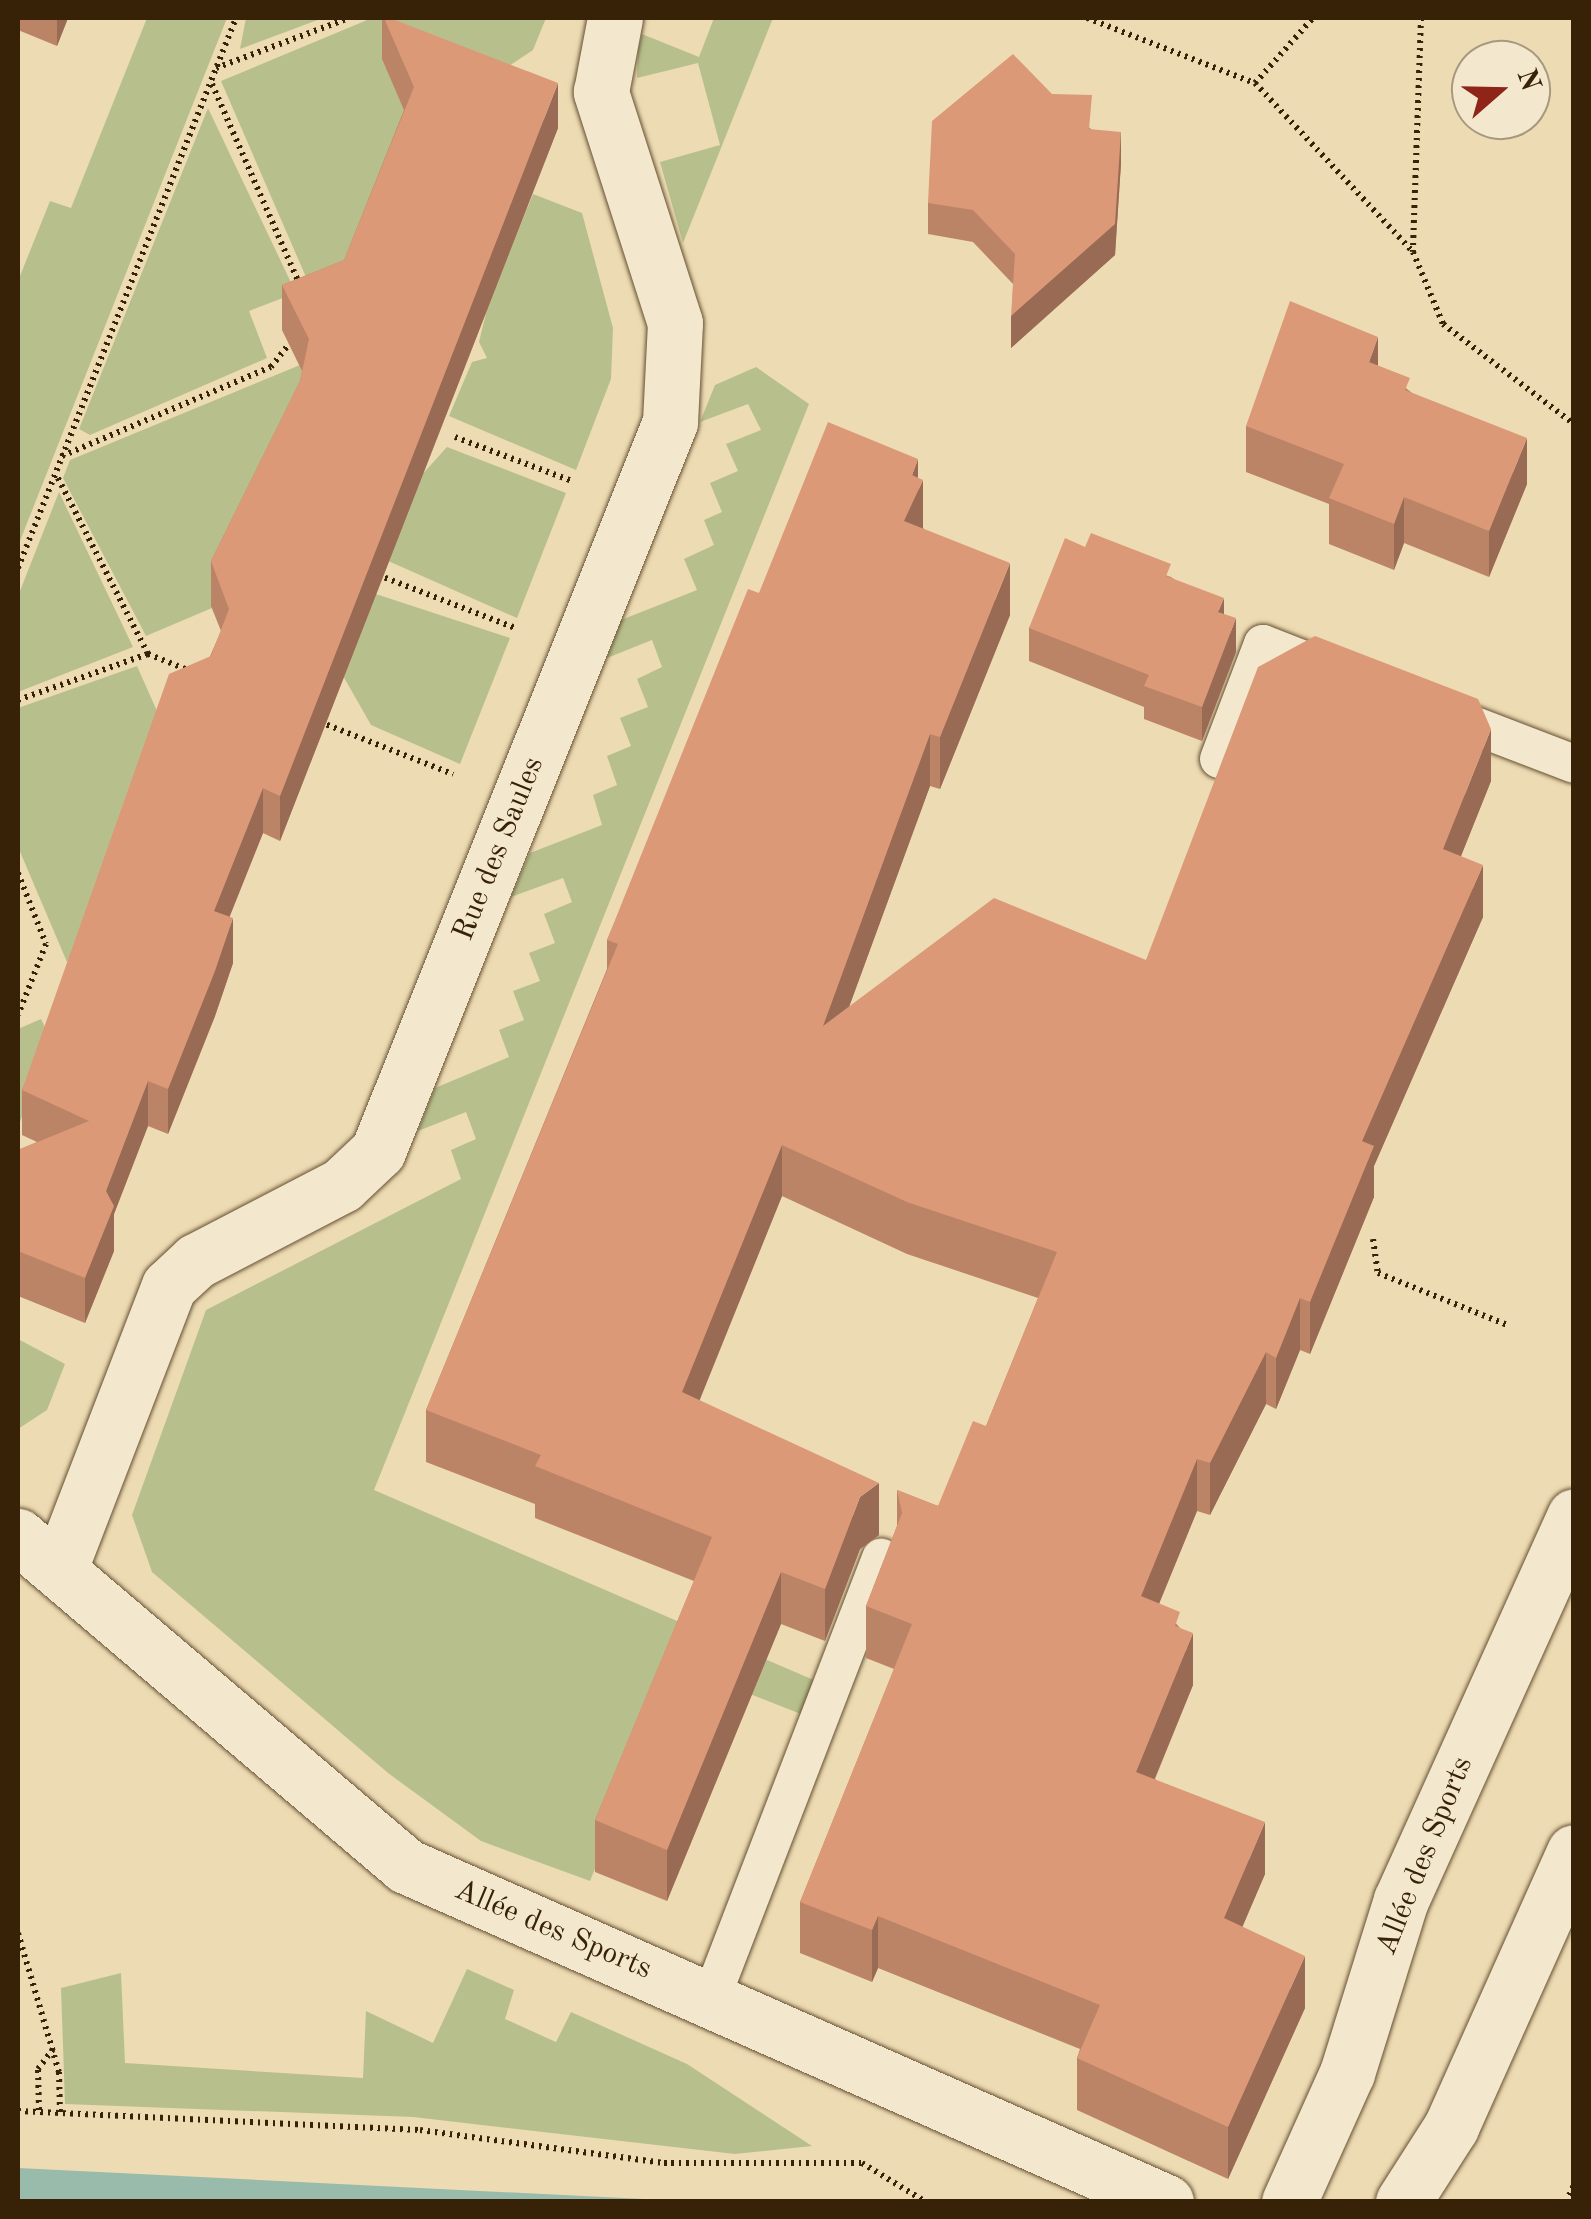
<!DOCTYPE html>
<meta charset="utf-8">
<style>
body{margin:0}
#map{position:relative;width:1591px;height:2219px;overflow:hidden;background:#eddbb3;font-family:"Old Standard TT",serif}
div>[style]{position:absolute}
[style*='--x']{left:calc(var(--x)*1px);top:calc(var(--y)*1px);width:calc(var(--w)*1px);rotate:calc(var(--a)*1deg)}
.green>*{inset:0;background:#b7c08d}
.water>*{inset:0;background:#99bbab}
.path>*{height:6px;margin-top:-3px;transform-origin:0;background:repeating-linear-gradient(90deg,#382207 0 2.5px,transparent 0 7.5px)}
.roads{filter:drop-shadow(0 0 2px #655032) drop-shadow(0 0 2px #655032)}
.service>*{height:38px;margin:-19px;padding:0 19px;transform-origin:19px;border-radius:19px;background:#f3e8ce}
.minor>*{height:55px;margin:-27.5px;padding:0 27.5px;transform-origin:27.5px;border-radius:27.5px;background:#f3e8ce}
.wall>*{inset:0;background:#bc8467}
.shaded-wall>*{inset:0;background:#996b54}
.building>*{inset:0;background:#db9978}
span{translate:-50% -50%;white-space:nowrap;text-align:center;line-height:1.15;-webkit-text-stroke:8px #f3e8ce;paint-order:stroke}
.street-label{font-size:30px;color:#382207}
.frame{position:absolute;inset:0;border:20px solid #382207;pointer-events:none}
.north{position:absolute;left:1451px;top:40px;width:100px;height:100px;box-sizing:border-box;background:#f3e8ce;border:2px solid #a8997e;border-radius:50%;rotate:70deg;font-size:28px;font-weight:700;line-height:40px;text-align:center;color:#382207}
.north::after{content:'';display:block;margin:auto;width:35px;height:45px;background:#8f2418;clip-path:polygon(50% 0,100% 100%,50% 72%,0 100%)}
</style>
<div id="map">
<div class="green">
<i style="clip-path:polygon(147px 18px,227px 18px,18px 546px,18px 281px,50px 201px,71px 208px)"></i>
<i style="clip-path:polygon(246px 18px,323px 18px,240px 49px)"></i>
<i style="clip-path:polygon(372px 18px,546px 18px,533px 50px,413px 130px,322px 314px,221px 81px)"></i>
<i style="clip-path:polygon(714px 18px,773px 18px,683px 243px,660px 162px,720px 145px,698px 63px,637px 78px,638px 50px,642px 34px,699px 57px)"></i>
<i style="clip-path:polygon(208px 108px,296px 293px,249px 311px,267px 358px,90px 435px,79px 429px)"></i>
<i style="clip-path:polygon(533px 194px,582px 213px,613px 328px,611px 379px,576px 470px,449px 416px,472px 362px,487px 358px,479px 342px,488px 305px)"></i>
<i style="clip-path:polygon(300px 365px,312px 390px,212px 608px,146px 636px,63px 478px,70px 460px)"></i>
<i style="clip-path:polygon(756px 367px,809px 404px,374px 1490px,816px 1681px,801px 1714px,678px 1666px,590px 1881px,481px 1841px,388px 1773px,152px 1572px,132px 1515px,206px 1310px,461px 1179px,451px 1150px,476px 1139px,466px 1112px,418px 1131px,435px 1088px,509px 1057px,499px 1030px,524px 1020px,513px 991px,540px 981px,529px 953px,555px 943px,544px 914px,572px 902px,563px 878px,511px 897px,530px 853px,602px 825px,593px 795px,617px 785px,607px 756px,631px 746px,620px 718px,648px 707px,637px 679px,662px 667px,652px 640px,607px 658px,621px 620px,697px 590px,684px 559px,714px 545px,704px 520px,722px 512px,710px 483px,738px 471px,726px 444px,761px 430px,748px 404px,700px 422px,715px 385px)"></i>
<i style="clip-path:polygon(447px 447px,566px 493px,517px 618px,386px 560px,420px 477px)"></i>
<i style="clip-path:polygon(59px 492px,133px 647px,18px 692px,18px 596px)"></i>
<i style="clip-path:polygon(376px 594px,510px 638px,460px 764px,371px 725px,342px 674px)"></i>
<i style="clip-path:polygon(137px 666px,165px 729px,87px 955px,67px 962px,18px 847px,18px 708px)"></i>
<i style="clip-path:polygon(41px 1019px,52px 1041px,18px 1127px,18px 1029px)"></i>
<i style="clip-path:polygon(18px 1339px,65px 1364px,47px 1410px,18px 1429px)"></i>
<i style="clip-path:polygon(467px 1969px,514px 1990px,505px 2019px,556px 2042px,571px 2012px,687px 2064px,812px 2146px,735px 2154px,413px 2117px,65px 2104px,61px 1988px,121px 1973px,125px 2063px,363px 2078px,366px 2011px,433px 2043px)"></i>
</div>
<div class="water">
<i style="clip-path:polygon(18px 2168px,684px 2201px,18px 2201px)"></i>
</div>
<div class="path">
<i style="--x:1087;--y:18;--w:180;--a:21.2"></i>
<i style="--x:1255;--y:83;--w:87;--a:-48.3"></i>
<i style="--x:1421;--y:18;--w:234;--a:92"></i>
<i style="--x:1413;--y:252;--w:78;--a:67.4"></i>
<i style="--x:1443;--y:324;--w:165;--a:37.4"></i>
<i style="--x:216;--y:68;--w:142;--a:-20.6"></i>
<i style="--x:1255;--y:83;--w:230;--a:46.9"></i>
<i style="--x:212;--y:84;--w:217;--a:66.4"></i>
<i style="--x:455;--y:437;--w:125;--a:20.6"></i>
<i style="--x:62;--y:456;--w:227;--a:-23.1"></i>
<i style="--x:271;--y:367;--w:29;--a:-52"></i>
<i style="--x:18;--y:568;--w:592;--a:-68.38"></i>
<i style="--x:378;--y:575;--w:147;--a:21.1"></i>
<i style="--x:148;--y:654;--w:43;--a:21.8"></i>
<i style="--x:18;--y:700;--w:138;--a:-19.5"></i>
<i style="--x:148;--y:654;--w:202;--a:-117.1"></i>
<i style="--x:320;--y:722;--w:143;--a:21.4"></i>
<i style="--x:18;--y:873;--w:76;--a:68.5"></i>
<i style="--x:46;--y:944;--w:76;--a:111.5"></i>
<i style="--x:1373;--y:1239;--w:34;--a:82"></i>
<i style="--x:1378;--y:1273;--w:142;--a:21.9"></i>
<i style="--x:18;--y:1933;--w:145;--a:73.6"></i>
<i style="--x:59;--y:2072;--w:40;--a:88.6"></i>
<i style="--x:39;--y:2110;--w:41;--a:-91.4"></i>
<i style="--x:38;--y:2069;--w:25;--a:-53"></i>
<i style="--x:18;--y:2111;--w:402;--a:2.7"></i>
<i style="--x:420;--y:2130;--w:246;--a:7.7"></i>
<i style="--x:664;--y:2163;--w:198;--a:0"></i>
<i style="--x:862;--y:2163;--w:75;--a:31.4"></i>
<i style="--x:1566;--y:2202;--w:19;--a:-65"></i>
</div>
<div class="roads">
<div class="service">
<i style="--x:1444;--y:714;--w:139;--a:21"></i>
<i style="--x:1219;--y:759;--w:123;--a:-69.1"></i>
<i style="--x:1263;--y:644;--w:74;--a:21.4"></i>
<i style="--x:712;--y:1996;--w:470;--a:-68.9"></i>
</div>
<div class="minor">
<i style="--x:18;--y:1536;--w:509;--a:40.38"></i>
<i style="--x:406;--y:1866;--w:831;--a:23.85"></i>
<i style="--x:60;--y:1568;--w:302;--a:-68.9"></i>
<i style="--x:169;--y:1286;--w:37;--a:-43"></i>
<i style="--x:196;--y:1261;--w:165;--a:-27.5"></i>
<i style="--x:342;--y:1185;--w:50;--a:-43.4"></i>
<i style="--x:378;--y:1151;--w:785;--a:-68.17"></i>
<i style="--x:670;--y:422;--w:99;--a:-87.1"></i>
<i style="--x:675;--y:323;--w:243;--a:-107.8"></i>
<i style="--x:601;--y:92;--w:75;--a:-79.3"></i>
<i style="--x:1289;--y:2202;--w:141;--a:-65.8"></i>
<i style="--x:1347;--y:2073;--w:181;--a:-72.7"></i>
<i style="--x:1401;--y:1900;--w:421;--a:-65.7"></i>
<i style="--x:1403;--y:2202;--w:89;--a:-57.4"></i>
<i style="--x:1451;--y:2127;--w:301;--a:-65.9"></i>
</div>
</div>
<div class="wall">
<i style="clip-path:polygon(18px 18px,68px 18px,57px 46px,18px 30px)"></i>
<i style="clip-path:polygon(382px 18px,558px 128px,280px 841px,263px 833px,229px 917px,233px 963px,215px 1016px,168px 1134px,148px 1126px,114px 1214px,114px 1251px,85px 1323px,18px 1296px,18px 1150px,37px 1142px,22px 1135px,22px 1090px,221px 631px,211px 606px,211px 561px,300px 381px,302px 371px,282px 330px,282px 285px,344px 260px,404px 110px,382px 59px)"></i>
<i style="clip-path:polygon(1052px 94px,1091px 129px,1121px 163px,1115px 255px,1011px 348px,1013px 284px,973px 242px,928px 234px,928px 203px)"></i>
<i style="clip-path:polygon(1378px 366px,1527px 484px,1489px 577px,1404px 543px,1394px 570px,1329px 544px,1329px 504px,1246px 472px,1246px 426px)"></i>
<i style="clip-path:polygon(918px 478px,923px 528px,1010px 615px,940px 789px,930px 786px,849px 1007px,1146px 960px,1491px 781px,1461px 856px,1483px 917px,1374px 1166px,1374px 1197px,1310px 1354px,1300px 1350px,1276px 1409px,1266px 1404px,1210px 1515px,1197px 1511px,1159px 1603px,1180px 1628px,1193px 1685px,1155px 1779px,1265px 1874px,1242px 1927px,1305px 2008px,1228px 2179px,1077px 2110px,1077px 2058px,1080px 2049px,878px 1968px,872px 1982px,800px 1953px,800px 1902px,894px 1669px,866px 1658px,866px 1606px,897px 1526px,897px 1490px,938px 1506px,986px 1426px,1038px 1298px,907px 1254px,782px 1196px,699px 1400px,879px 1535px,860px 1549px,825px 1641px,781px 1624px,667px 1901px,595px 1872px,595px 1820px,694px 1581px,535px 1518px,535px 1504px,426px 1462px,426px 1410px,607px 969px,607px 940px,759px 593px)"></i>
<i style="clip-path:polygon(1085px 547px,1171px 577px,1224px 614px,1236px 652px,1202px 741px,1144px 719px,1144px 707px,1029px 661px,1029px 628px)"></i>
</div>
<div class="shaded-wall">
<i style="clip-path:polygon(57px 18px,68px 18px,57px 46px)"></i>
<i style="clip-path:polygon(558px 83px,558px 128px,280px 841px,280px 796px)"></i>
<i style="clip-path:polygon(1121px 132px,1121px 163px,1115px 255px,1011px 348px,1011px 316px)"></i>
<i style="clip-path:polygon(1378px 337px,1378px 383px,1369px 362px)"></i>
<i style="clip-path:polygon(1527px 438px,1527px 484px,1489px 577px,1489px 531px)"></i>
<i style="clip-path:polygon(918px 459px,918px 491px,923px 480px,923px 532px,904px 521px,912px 475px)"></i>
<i style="clip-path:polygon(1404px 497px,1404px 543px,1394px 570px,1394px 524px)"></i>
<i style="clip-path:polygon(1010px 563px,1010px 615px,940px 789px,940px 737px)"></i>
<i style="clip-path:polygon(1224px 598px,1224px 631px,1218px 612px)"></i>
<i style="clip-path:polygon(1236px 618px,1236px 652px,1202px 741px,1202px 707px)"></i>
<i style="clip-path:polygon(1491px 729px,1491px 781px,1443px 901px,1443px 849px)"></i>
<i style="clip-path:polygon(930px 734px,930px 786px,823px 1078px,823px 1026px)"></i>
<i style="clip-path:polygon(263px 788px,263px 833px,214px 956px,214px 911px)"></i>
<i style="clip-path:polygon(1483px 865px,1483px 917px,1374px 1166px,1374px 1197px,1310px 1354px,1310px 1302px,1362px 1141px)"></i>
<i style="clip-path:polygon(233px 918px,233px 963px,215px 1016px,168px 1134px,168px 1089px)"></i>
<i style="clip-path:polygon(148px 1081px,148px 1126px,114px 1214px,114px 1251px,85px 1323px,85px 1278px,106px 1191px)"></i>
<i style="clip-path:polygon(782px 1145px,782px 1196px,682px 1444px,682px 1392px)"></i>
<i style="clip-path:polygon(1300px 1298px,1300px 1350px,1276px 1409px,1276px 1358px)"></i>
<i style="clip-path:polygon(1266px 1352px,1266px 1404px,1210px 1515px,1210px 1463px)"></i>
<i style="clip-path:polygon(1197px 1459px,1197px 1511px,1141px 1648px,1141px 1596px)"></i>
<i style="clip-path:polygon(879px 1483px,879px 1535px,860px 1549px,825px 1641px,825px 1589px,860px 1497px)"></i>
<i style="clip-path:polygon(781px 1572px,781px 1624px,667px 1901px,667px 1850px)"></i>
<i style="clip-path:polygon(1193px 1633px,1193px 1685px,1136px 1824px,1136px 1772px)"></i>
<i style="clip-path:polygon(1265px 1822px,1265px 1874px,1224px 1970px,1224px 1918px)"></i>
<i style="clip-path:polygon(878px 1916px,878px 1968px,872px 1982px,872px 1930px)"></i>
<i style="clip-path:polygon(1305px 1956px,1305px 2008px,1228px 2179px,1228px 2127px)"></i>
</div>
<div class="building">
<i style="clip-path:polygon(384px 18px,390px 18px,558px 83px,280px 796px,263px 788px,214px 911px,233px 918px,215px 971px,168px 1089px,148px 1081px,106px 1191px,114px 1206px,85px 1278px,18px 1251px,18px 1150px,89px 1121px,22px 1090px,169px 674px,211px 656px,229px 609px,211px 561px,300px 381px,309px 339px,282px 285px,344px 260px,414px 87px)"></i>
<i style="clip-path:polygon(1013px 54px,1052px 94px,1092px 95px,1089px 129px,1121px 132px,1115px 224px,1011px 316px,1015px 254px,973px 210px,928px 203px,932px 121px)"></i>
<i style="clip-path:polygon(1290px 301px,1378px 337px,1369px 362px,1410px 378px,1405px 390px,1527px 438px,1489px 531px,1404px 497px,1394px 524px,1329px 498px,1344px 464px,1246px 426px)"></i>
<i style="clip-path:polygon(828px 422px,918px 459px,912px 475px,923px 480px,904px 521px,1010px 563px,940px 737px,930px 734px,823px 1026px,994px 898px,1146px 960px,1258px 667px,1315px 636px,1478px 699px,1491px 729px,1443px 849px,1483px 865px,1362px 1141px,1374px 1146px,1310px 1302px,1300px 1298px,1276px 1358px,1266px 1352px,1210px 1463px,1197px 1459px,1141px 1596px,1180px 1612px,1175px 1626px,1193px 1633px,1136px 1772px,1265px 1822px,1224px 1918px,1305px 1956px,1228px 2127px,1077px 2058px,1100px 2005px,878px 1916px,872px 1930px,800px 1902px,912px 1624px,866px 1606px,902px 1513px,897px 1490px,938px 1506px,973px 1421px,986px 1426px,1057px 1252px,907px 1202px,782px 1145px,682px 1392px,879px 1483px,860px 1497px,825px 1589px,781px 1572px,667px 1850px,595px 1820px,712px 1537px,535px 1466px,541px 1455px,426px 1410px,618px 944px,607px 940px,748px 589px,759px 593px)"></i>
<i style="clip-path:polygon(1091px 533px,1171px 564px,1166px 576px,1224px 598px,1218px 612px,1236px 618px,1202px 707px,1144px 686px,1149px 675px,1029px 628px,1065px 538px,1085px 547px)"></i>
</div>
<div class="street-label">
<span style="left:499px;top:849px;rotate:-68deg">Rue des Saules</span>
<span style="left:1425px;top:1856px;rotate:-68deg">Allée des Sports</span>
<span style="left:553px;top:1930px;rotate:23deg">Allée des Sports</span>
</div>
<div class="frame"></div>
<div class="north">N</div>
</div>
